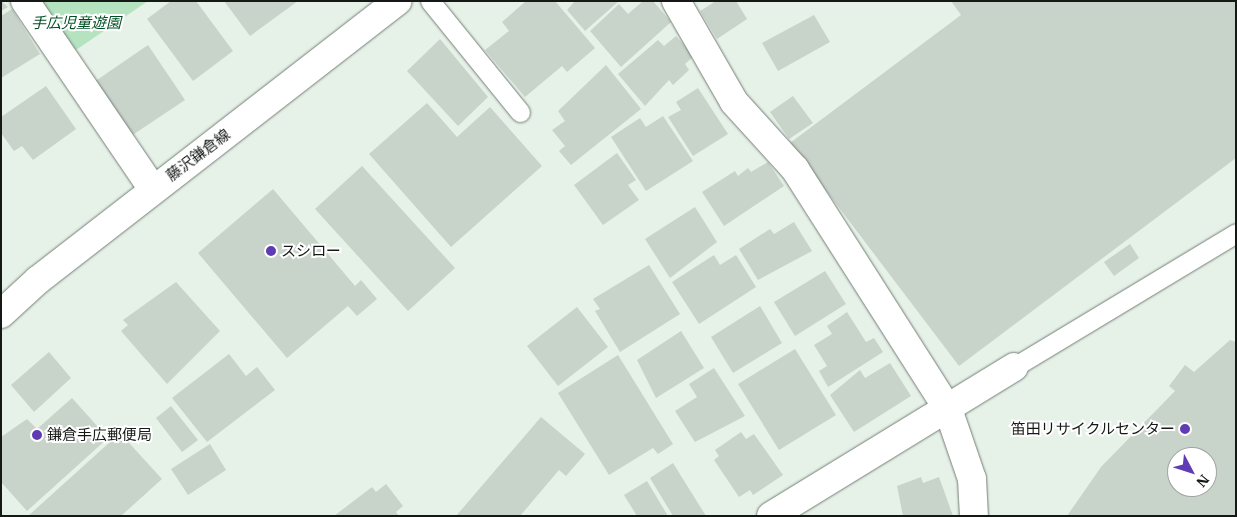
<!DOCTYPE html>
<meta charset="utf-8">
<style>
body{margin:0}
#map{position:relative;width:1237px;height:517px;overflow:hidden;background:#e6f1e8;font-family:"IBM Plex Serif","Noto Sans JP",serif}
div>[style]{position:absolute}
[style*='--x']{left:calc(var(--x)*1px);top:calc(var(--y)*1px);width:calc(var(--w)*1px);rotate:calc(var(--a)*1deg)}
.green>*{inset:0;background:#b5e2bf}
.building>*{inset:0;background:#c8d3ca}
.roads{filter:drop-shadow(0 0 1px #747e76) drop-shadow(0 0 1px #747e76)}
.service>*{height:19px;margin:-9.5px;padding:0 9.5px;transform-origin:9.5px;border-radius:9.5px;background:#fff}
.minor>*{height:28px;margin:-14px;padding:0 14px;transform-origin:14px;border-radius:14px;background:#fff}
.primary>*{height:28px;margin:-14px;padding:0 14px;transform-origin:14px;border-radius:14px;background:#fff}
.dots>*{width:14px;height:14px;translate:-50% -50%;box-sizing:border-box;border:2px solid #fff;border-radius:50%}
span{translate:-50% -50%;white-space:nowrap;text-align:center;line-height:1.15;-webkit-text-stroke:4px #fff;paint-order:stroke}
.park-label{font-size:15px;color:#004f24;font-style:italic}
.street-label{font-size:15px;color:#151916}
.poi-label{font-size:15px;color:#151916}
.left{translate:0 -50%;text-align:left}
.right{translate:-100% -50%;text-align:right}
.frame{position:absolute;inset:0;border:2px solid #151916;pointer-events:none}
.north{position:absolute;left:1167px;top:447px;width:50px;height:50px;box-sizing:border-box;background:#fff;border:1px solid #a1a3a2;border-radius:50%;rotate:130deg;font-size:14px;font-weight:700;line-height:20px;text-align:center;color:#151916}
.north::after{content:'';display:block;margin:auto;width:18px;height:22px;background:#603cb4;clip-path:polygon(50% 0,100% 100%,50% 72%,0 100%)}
</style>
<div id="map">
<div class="green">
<i style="clip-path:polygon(35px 1px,148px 1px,70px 54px)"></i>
</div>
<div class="building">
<i style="clip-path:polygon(1px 1px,8px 7px,1px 11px)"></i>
<i style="clip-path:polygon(171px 1px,196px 1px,233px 51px,193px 81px,147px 19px)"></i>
<i style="clip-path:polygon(224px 1px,298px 1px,250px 36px)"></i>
<i style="clip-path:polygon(526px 1px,555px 1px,595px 48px,567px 72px,562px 66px,525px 97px,485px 50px,509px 31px,502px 22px)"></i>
<i style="clip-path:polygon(619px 1px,585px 31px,567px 10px,575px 1px)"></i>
<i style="clip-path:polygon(643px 1px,653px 1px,671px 22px,621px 67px,590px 31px,619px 4px,628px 14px)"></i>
<i style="clip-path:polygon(716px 1px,736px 1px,747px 19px,717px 39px,700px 11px)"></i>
<i style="clip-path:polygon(951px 1px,1236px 1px,1236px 158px,959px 366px,790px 143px,961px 15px)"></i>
<i style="clip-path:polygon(12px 9px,40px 54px,1px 78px,1px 16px)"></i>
<i style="clip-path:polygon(814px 15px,830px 42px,778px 71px,762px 43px)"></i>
<i style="clip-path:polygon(676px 36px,694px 56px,685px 64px,689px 70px,673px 85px,669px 80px,645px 106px,618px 74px,658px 40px,664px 46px)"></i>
<i style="clip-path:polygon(440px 39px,488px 97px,458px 126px,407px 71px)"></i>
<i style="clip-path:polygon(148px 45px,185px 100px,131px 136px,94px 82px)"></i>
<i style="clip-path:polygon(606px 65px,641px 109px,571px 165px,559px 151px,565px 146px,552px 130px,565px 121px,558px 111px)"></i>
<i style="clip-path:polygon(46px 86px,76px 129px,33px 160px,22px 146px,14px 151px,1px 133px,1px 117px)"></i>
<i style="clip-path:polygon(698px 88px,728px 134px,693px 156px,668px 117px,681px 110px,676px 102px)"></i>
<i style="clip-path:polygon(793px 96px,813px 123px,789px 139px,770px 112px)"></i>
<i style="clip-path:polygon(427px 103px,457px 137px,490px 107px,542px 166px,451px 247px,369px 154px)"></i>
<i style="clip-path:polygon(663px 116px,693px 161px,646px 191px,611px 137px,640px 118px,646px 127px)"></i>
<i style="clip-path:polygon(617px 153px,636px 180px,628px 185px,639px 200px,603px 225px,574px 185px)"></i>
<i style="clip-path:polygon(768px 162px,784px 186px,724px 226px,702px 192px,735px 171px,738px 176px,748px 168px,751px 172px)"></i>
<i style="clip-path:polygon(362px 166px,455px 268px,408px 311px,315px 209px)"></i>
<i style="clip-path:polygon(273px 189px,355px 286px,361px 280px,377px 299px,357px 316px,348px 306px,287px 358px,198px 253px)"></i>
<i style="clip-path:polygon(695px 207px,717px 242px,670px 278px,645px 239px)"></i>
<i style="clip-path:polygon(794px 222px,812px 251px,758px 280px,739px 249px,770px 229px,774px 234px)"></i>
<i style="clip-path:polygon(1130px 244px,1139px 258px,1114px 276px,1104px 262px)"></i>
<i style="clip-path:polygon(714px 255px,720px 265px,736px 255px,756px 287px,699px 324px,672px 282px)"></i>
<i style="clip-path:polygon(649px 265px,680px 314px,620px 352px,595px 311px,600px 309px,593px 299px)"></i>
<i style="clip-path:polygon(825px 271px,846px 304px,795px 336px,774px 302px)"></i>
<i style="clip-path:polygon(176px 282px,220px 331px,167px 384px,121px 331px,128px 325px,123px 320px)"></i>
<i style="clip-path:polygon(760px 306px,782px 343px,733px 373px,711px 337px)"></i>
<i style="clip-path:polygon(577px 307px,608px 347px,558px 386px,527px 346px)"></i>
<i style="clip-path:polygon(847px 312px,866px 342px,874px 338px,883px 352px,828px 387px,819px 371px,827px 366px,814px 345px,832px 334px,827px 326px)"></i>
<i style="clip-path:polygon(681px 331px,704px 368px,656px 398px,637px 360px)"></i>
<i style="clip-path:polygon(evenodd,1230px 340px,1236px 342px,1236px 516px,1067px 516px,1101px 467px,1175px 391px,1169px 386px,1185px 365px,1194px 372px,1230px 340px,1177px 457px,1207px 457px,1207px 487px,1177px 487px,1177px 457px)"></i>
<i style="clip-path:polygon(795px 349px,836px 415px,779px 450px,738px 384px)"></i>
<i style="clip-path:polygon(49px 352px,71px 378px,34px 412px,11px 385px)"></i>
<i style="clip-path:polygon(229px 354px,246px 376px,257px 367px,275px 390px,207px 442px,172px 398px)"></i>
<i style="clip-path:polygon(618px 355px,673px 444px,658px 454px,653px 448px,609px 475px,558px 393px)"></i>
<i style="clip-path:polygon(890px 363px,911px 396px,854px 432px,830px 395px,860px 370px,865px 378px)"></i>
<i style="clip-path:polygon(714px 368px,745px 416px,695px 442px,675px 411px,697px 397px,689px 384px)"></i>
<i style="clip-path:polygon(72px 398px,108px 438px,27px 511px,1px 482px,1px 437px,27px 419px,37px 429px)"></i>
<i style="clip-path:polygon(171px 406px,198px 440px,182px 452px,156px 418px)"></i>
<i style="clip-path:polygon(541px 417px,585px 454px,566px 476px,559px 470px,520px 516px,456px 516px)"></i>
<i style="clip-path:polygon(741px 432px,746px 439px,754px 434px,783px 475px,753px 495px,750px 490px,739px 497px,714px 460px,719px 456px,715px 450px)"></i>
<i style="clip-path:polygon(120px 433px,162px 479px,121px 516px,28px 516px)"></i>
<i style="clip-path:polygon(210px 444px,226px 470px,188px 495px,171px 469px)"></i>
<i style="clip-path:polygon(673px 463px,706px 516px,673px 516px,650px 478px)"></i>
<i style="clip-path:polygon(921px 477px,923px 483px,939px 477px,953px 516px,903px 516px,897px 486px)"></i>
<i style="clip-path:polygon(647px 481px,668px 516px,637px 516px,624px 495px)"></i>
<i style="clip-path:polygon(386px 484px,403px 506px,396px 512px,399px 516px,334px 516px,372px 487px,376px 492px)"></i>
</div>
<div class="roads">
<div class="service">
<i style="--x:430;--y:1;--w:143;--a:51"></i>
<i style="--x:1014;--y:367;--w:259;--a:-31.1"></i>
</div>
<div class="minor">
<i style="--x:25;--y:1;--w:227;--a:55.8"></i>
<i style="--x:676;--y:1;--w:116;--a:60.1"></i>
<i style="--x:734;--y:102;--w:91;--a:47.7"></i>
<i style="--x:795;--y:169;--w:285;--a:57.5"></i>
<i style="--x:948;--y:409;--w:74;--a:71.1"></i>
<i style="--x:972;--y:479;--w:37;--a:87"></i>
<i style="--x:771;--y:516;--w:285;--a:-31.5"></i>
</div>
<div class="primary">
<i style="--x:1;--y:314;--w:50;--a:-42.6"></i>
<i style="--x:38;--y:280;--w:455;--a:-37.8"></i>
</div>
</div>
<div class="dots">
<i style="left:271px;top:251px;background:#603cb4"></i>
<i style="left:1185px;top:429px;background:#603cb4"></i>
<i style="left:37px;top:435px;background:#603cb4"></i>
</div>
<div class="park-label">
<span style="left:76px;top:23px">手広児童遊園</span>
</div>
<div class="street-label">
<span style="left:198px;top:155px;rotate:-37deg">藤沢鎌倉線</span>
</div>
<div class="poi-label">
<span class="left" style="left:281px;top:251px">スシロー</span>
<span class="right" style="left:1175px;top:429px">笛田リサイクルセンター</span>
<span class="left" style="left:47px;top:435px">鎌倉手広郵便局</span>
</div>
<div class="frame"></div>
<div class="north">N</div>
</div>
